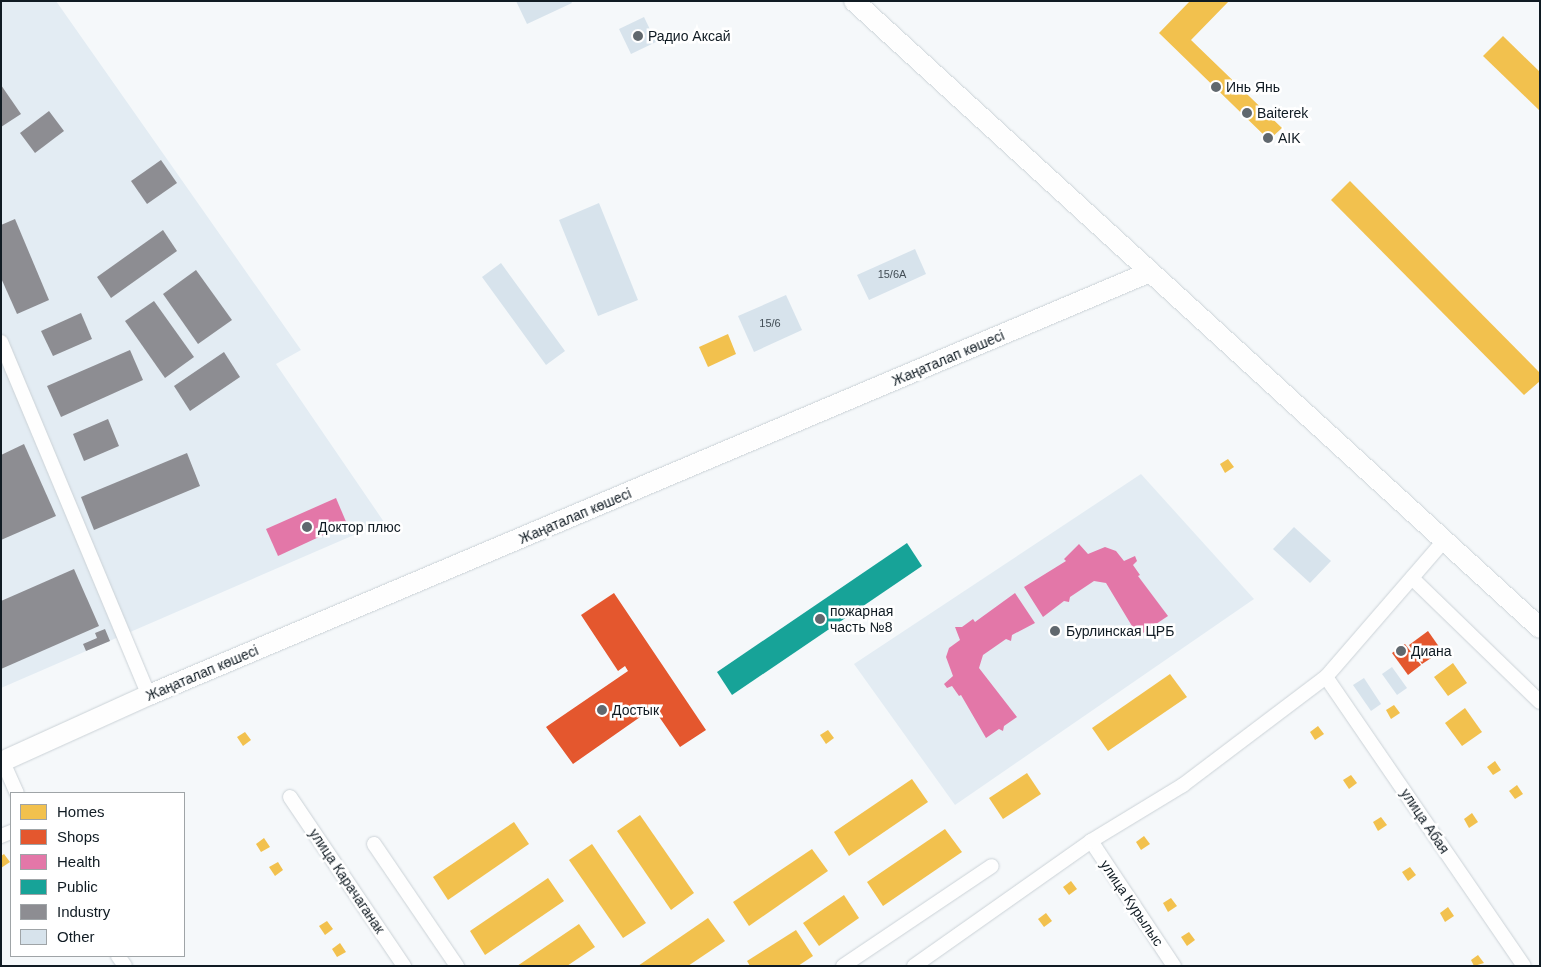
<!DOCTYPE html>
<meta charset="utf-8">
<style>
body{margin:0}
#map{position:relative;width:1541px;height:967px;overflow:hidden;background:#f5f8fa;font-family:Helvetica,sans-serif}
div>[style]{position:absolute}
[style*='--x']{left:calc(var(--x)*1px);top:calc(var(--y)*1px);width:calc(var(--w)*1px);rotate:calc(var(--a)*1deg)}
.built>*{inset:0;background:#e3ecf3}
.homes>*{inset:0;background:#f2c14e}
.shops>*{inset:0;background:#e4572e}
.health>*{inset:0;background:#e377a8}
.public>*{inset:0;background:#17a398}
.industry>*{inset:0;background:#8d8d92}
.building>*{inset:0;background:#d7e3ec}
.roads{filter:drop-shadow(0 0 1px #cbd2d7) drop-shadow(0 0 1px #cbd2d7)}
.minor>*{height:14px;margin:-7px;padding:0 7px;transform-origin:7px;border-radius:7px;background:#fefefe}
.secondary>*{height:20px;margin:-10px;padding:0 10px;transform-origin:10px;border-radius:10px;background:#fefefe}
.dots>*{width:14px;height:14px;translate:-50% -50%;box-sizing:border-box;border:2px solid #fff;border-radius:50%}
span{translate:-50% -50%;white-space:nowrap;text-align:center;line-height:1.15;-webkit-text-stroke:5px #fff;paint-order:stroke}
.number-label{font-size:11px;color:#424d55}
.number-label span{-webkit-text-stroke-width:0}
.poi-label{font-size:14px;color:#101b23}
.left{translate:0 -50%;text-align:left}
.street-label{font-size:14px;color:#101b23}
.frame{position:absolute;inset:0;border:2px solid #101b23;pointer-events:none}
.legend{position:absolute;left:10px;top:792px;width:175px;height:165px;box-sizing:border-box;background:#fff;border:1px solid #9fa4a7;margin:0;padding:6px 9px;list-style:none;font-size:15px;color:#101b23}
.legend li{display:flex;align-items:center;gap:10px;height:25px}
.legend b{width:25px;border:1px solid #9fa4a7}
</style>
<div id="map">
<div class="built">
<i style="clip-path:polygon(1px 1px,56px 1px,301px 350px,276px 364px,384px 522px,1px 688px)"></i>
<i style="clip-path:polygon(1141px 474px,1254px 599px,955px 805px,854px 664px)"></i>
</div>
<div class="homes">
<i style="clip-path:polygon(1190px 1px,1229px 1px,1191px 40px,1282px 128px,1269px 140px,1159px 33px)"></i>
<i style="clip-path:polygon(1503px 36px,1540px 72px,1540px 111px,1483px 56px)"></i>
<i style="clip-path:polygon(1350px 181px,1540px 373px,1540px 381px,1524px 395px,1331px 200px)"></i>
<i style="clip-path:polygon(728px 334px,736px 354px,708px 367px,699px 347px)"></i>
<i style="clip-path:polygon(1228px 459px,1234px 467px,1225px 473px,1220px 464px)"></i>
<i style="clip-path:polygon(1453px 663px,1467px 683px,1448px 696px,1434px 677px)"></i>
<i style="clip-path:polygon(1170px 674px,1187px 697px,1108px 751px,1092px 728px)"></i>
<i style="clip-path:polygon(1394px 705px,1400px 713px,1391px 719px,1386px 710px)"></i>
<i style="clip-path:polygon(1465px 708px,1482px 732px,1462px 746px,1445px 723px)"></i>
<i style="clip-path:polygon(1318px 726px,1324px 734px,1315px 740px,1310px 732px)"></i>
<i style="clip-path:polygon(828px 730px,834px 738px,826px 744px,820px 735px)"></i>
<i style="clip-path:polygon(245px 732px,251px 740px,243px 746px,237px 737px)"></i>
<i style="clip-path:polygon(1495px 761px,1501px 770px,1493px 775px,1487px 767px)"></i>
<i style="clip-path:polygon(1027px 773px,1041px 794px,1003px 819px,989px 798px)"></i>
<i style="clip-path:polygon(1351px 775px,1357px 783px,1349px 789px,1343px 780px)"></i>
<i style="clip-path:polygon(912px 779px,928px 802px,849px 856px,834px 832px)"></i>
<i style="clip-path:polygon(1517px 785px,1523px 794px,1515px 799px,1509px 791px)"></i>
<i style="clip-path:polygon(1472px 813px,1478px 822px,1469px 828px,1464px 819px)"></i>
<i style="clip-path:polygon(640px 815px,694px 893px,671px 910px,617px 831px)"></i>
<i style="clip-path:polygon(1381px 817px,1387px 825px,1378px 831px,1373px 822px)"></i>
<i style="clip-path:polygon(514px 822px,529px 844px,448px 900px,433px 877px)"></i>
<i style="clip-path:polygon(945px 829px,962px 852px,883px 906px,867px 882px)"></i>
<i style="clip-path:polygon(1144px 836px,1150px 844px,1141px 850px,1136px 842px)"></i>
<i style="clip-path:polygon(264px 838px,270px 847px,261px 852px,256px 844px)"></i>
<i style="clip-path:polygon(592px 844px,646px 923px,623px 938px,569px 860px)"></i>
<i style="clip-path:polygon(812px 849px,828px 871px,749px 926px,733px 902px)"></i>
<i style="clip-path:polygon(4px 854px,10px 862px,1px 868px,1px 856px)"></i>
<i style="clip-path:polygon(278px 862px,283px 870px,275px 876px,269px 867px)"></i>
<i style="clip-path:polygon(1410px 867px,1416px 875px,1408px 881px,1402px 872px)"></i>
<i style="clip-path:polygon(548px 878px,564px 901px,485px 955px,470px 931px)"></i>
<i style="clip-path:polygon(1071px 881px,1077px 889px,1069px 895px,1063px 887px)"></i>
<i style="clip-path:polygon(844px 895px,859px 918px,819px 946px,803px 923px)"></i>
<i style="clip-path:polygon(1171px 898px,1177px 906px,1168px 912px,1163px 903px)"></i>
<i style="clip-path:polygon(1448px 907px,1454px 916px,1445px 922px,1440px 913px)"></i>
<i style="clip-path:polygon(1046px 913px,1052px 921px,1044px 927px,1038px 919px)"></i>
<i style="clip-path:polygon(708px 918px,725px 941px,688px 966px,638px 966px)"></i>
<i style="clip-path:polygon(327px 921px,333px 929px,325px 935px,319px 926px)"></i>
<i style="clip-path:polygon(579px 924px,595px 947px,567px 966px,517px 966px)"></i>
<i style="clip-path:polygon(796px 930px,813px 956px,798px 966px,750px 966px,747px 961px)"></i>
<i style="clip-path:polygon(1189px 932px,1195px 940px,1187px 946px,1181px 937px)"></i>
<i style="clip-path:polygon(340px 943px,346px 952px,337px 957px,332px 949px)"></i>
<i style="clip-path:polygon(1478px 955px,1484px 963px,1474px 966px,1471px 960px)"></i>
</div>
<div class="shops">
<i style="clip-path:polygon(614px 593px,706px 730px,680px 747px,653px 708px,573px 764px,546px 727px,628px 671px,625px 666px,618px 671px,581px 615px)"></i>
<i style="clip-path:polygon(1428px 631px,1442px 651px,1422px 664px,1409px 645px)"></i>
<i style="clip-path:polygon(1405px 644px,1421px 665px,1408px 675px,1392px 653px)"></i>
</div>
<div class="health">
<i style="clip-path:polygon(336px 498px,347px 524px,278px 556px,266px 529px)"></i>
<i style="clip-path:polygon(1079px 544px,1088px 554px,1105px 547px,1116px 551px,1124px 561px,1135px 556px,1137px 561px,1133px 565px,1140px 575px,1138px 576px,1168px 616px,1156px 624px,1155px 629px,1151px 628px,1138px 636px,1106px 583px,1094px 581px,1070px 597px,1069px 602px,1064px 601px,1043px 617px,1024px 587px,1066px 561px,1064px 559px)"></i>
<i style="clip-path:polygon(1015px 593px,1035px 623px,1012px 635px,1011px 641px,1006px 639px,983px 655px,979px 668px,1017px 717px,1004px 726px,1003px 731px,999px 729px,986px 738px,961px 695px,959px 696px,952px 686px,947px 688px,944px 684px,953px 676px,946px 657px,949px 648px,960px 640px,955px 627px,962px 627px,973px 619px,975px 622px)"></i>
</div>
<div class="public">
<i style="clip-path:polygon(907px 543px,922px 566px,732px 695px,717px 672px)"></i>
</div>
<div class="industry">
<i style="clip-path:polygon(1px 85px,21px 114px,1px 127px)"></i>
<i style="clip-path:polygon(49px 111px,64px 131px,35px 153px,20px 133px)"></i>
<i style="clip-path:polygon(161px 160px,177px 183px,147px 204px,131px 181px)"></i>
<i style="clip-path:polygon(15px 219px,49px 300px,17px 314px,1px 278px,1px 225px)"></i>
<i style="clip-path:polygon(163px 230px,177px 251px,111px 298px,97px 277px)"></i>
<i style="clip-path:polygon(196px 270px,232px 320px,198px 344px,163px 294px)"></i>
<i style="clip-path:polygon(154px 301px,194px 357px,165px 378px,125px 321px)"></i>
<i style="clip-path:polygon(81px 313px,92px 339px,53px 356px,41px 331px)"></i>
<i style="clip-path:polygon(130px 350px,143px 380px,61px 417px,47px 386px)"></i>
<i style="clip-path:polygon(224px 352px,240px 377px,190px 411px,174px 386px)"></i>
<i style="clip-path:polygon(108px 419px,119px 446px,84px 461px,73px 434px)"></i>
<i style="clip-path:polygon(24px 444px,56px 516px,1px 540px,1px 455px)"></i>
<i style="clip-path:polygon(187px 453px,200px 486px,94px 530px,81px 497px)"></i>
<i style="clip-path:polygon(74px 569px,99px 626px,1px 669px,1px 601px)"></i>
<i style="clip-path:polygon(105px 629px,110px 641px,86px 651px,83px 644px,97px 638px,95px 633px)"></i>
</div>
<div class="building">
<i style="clip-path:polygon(516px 1px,571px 1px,572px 3px,527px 24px)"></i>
<i style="clip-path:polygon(644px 17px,656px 42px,631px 54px,619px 29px)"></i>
<i style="clip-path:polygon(599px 203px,638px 300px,598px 316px,559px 220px)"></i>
<i style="clip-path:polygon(915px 249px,926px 274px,869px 300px,857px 275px)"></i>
<i style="clip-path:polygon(501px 263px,565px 351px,546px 365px,482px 277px)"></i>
<i style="clip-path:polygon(786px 295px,802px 330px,754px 352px,738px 316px)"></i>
<i style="clip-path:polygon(1294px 527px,1331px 561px,1310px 583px,1273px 549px)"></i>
<i style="clip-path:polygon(1392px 667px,1407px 688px,1397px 695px,1382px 674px)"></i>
<i style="clip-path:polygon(1364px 678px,1381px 704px,1371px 711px,1353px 685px)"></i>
</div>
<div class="roads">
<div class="minor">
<i style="--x:1;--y:342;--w:383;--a:67.3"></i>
<i style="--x:1412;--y:578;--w:178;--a:44.1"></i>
<i style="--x:1326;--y:677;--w:350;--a:55.6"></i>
<i style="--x:3;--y:762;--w:34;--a:66"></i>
<i style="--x:290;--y:797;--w:204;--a:56"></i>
<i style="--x:1;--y:836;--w:11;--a:-22"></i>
<i style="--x:1091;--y:841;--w:150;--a:56.4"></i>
<i style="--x:374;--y:844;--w:148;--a:55.8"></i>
<i style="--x:118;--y:956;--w:12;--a:55"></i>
<i style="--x:843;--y:966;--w:179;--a:-33.9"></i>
<i style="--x:914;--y:966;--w:217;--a:-35.2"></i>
<i style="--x:1091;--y:841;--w:108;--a:-31.3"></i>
<i style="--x:1183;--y:785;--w:179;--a:-37.1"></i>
<i style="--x:1326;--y:677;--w:180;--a:-49.1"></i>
</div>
<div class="secondary">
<i style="--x:854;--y:1;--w:929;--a:42.43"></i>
<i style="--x:1;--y:762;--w:162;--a:-24.4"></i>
<i style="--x:149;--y:695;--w:1087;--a:-22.91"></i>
</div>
</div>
<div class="dots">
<i style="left:638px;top:36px;background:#60686e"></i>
<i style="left:1216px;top:87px;background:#60686e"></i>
<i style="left:1247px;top:113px;background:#60686e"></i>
<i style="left:1268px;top:138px;background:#60686e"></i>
<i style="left:307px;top:527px;background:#60686e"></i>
<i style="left:820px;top:619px;background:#60686e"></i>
<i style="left:1055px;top:631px;background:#60686e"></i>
<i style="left:1401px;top:651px;background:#60686e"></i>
<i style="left:602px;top:710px;background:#60686e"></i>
</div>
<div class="number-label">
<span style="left:892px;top:274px">15/6А</span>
<span style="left:770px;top:323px">15/6</span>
</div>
<div class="poi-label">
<span class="left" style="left:648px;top:36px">Радио Аксай</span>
<span class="left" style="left:1226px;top:87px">Инь Янь</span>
<span class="left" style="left:1257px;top:113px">Baiterek</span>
<span class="left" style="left:1278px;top:138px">AIK</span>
<span class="left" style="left:318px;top:527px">Доктор плюс</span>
<span class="left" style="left:830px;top:619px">пожарная<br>часть №8</span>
<span class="left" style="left:1066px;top:631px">Бурлинская ЦРБ</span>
<span class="left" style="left:1411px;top:651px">Диана</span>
<span class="left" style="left:612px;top:710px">Достык</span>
</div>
<div class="street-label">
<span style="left:948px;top:358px;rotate:-23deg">Жаңаталап көшесі</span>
<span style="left:575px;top:516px;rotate:-23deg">Жаңаталап көшесі</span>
<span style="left:202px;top:673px;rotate:-23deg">Жаңаталап көшесі</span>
<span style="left:1425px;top:821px;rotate:56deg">улица Абая</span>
<span style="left:347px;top:881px;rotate:56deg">улица Карачаганак</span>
<span style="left:1132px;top:903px;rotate:56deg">улица Курылыс</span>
</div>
<div class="frame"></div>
<ul class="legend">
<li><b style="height:14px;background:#f2c14e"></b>Homes</li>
<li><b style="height:14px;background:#e4572e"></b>Shops</li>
<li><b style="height:14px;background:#e377a8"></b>Health</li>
<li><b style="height:14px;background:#17a398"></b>Public</li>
<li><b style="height:14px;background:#8d8d92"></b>Industry</li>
<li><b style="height:14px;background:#d7e3ec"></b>Other</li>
</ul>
</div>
